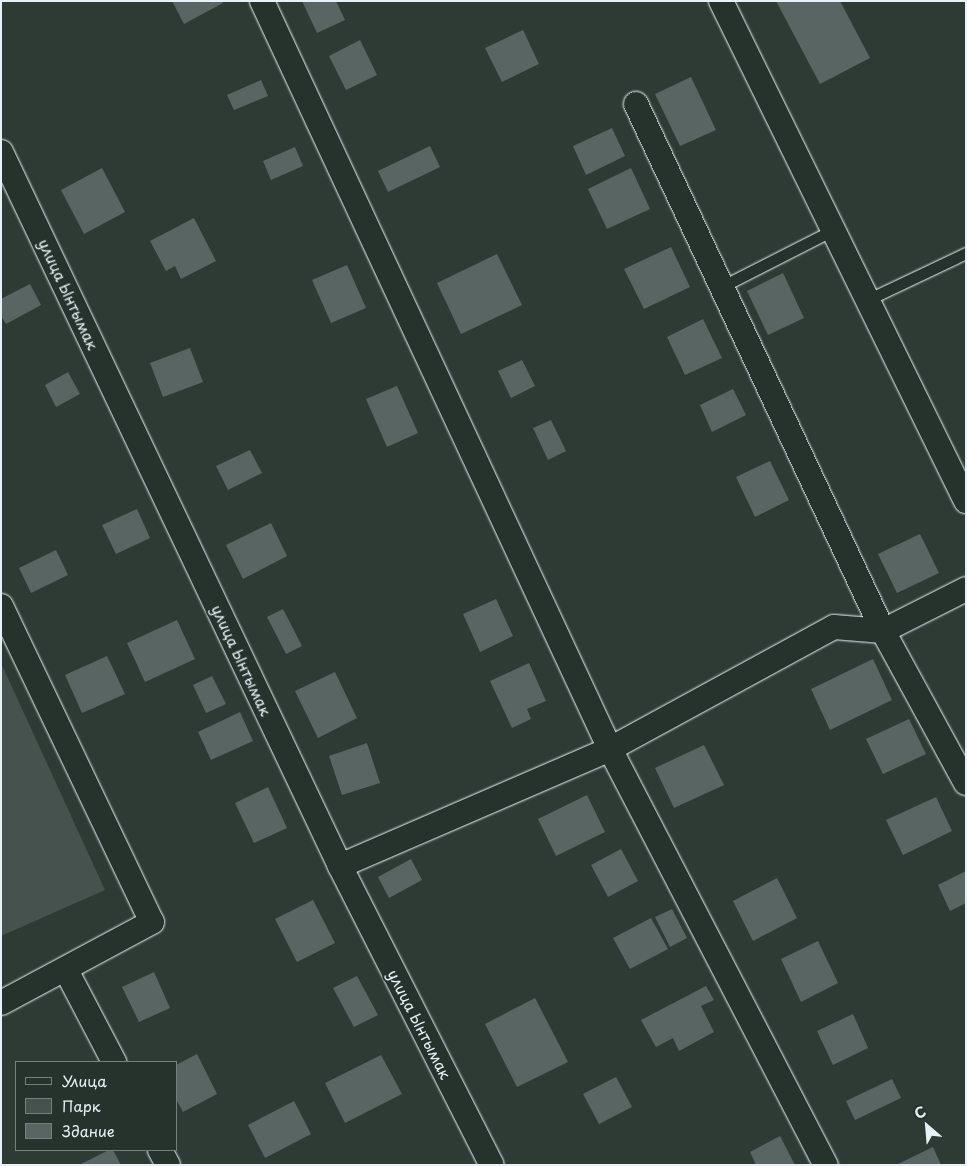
<!DOCTYPE html>
<meta charset="utf-8">
<style>
body{margin:0}
#map{position:relative;width:967px;height:1166px;overflow:hidden;background:#2e3b35;font-family:"Playpen Sans",sans-serif}
div>[style]{position:absolute}
[style*='--x']{left:calc(var(--x)*1px);top:calc(var(--y)*1px);width:calc(var(--w)*1px);rotate:calc(var(--a)*1deg)}
.green>*{inset:0;background:#45524e}
.building>*{inset:0;background:#596563}
.roads{filter:drop-shadow(0 0 1px #e8f1f8) drop-shadow(0 0 1px #e8f1f8)}
.service>*{height:11px;margin:-5.5px;padding:0 5.5px;transform-origin:5.5px;border-radius:5.5px;background:#26332d}
.minor>*{height:24px;margin:-12px;padding:0 12px;transform-origin:12px;border-radius:12px;background:#26332d}
span{translate:-50% -50%;white-space:nowrap;text-align:center;line-height:1.15;-webkit-text-stroke:4px #26332d;paint-order:stroke}
.street-label{font-size:15px;color:#e8f1f8}
.frame{position:absolute;inset:0;border:2px solid #e8f1f8;pointer-events:none}
.legend{position:absolute;left:15px;top:1061px;width:162px;height:90px;box-sizing:border-box;background:#26332d;border:1px solid #747f7e;margin:0;padding:6px 9px;list-style:none;font-size:15px;color:#e8f1f8}
.legend li{display:flex;align-items:center;gap:10px;height:25px}
.legend b{width:25px;border:1px solid #747f7e}
.north{position:absolute;left:902px;top:1101px;width:50px;height:50px;-webkit-text-stroke:4px #26332d;paint-order:stroke;rotate:333deg;font-size:14px;font-weight:700;line-height:20px;text-align:center;color:#e8f1f8}
.north::after{content:'';display:block;margin:auto;width:18px;height:22px;background:#e8f1f8;clip-path:polygon(50% 0,100% 100%,50% 72%,0 100%)}
</style>
<div id="map">
<div class="green">
<i style="clip-path:polygon(1px 663px,105px 890px,1px 936px)"></i>
</div>
<div class="building">
<i style="clip-path:polygon(172px 1px,222px 1px,223px 3px,184px 24px)"></i>
<i style="clip-path:polygon(302px 1px,336px 1px,345px 20px,317px 33px)"></i>
<i style="clip-path:polygon(776px 1px,840px 1px,870px 58px,820px 84px)"></i>
<i style="clip-path:polygon(523px 30px,539px 64px,502px 82px,485px 48px)"></i>
<i style="clip-path:polygon(360px 40px,377px 75px,346px 90px,329px 56px)"></i>
<i style="clip-path:polygon(691px 77px,716px 130px,680px 146px,655px 94px)"></i>
<i style="clip-path:polygon(261px 80px,268px 96px,234px 110px,227px 95px)"></i>
<i style="clip-path:polygon(612px 128px,625px 156px,586px 175px,573px 146px)"></i>
<i style="clip-path:polygon(430px 146px,440px 167px,388px 192px,378px 171px)"></i>
<i style="clip-path:polygon(295px 147px,303px 166px,271px 180px,263px 161px)"></i>
<i style="clip-path:polygon(102px 168px,125px 212px,84px 234px,61px 190px)"></i>
<i style="clip-path:polygon(631px 168px,650px 209px,607px 229px,588px 189px)"></i>
<i style="clip-path:polygon(194px 218px,216px 261px,181px 279px,175px 266px,166px 271px,150px 241px)"></i>
<i style="clip-path:polygon(671px 247px,690px 287px,644px 309px,624px 269px)"></i>
<i style="clip-path:polygon(497px 254px,522px 305px,461px 334px,437px 283px)"></i>
<i style="clip-path:polygon(347px 265px,366px 308px,331px 323px,312px 280px)"></i>
<i style="clip-path:polygon(783px 273px,804px 318px,768px 335px,747px 291px)"></i>
<i style="clip-path:polygon(30px 284px,41px 305px,6px 324px,1px 316px,1px 299px)"></i>
<i style="clip-path:polygon(703px 319px,722px 358px,685px 375px,667px 337px)"></i>
<i style="clip-path:polygon(190px 348px,203px 382px,163px 397px,150px 363px)"></i>
<i style="clip-path:polygon(522px 360px,535px 386px,511px 398px,498px 371px)"></i>
<i style="clip-path:polygon(68px 372px,80px 394px,56px 407px,45px 385px)"></i>
<i style="clip-path:polygon(397px 386px,418px 433px,387px 447px,366px 399px)"></i>
<i style="clip-path:polygon(733px 389px,746px 415px,712px 432px,700px 405px)"></i>
<i style="clip-path:polygon(551px 420px,566px 451px,548px 460px,533px 428px)"></i>
<i style="clip-path:polygon(250px 450px,262px 473px,228px 490px,216px 466px)"></i>
<i style="clip-path:polygon(770px 461px,789px 500px,755px 517px,736px 477px)"></i>
<i style="clip-path:polygon(137px 509px,150px 538px,116px 554px,102px 525px)"></i>
<i style="clip-path:polygon(271px 523px,287px 556px,243px 579px,226px 545px)"></i>
<i style="clip-path:polygon(920px 534px,939px 573px,897px 593px,878px 554px)"></i>
<i style="clip-path:polygon(56px 550px,68px 575px,31px 593px,19px 568px)"></i>
<i style="clip-path:polygon(496px 599px,513px 636px,480px 652px,463px 614px)"></i>
<i style="clip-path:polygon(283px 609px,302px 646px,286px 654px,267px 617px)"></i>
<i style="clip-path:polygon(177px 620px,195px 659px,145px 682px,127px 643px)"></i>
<i style="clip-path:polygon(107px 656px,125px 694px,82px 713px,65px 675px)"></i>
<i style="clip-path:polygon(873px 659px,892px 700px,830px 730px,811px 689px)"></i>
<i style="clip-path:polygon(529px 663px,546px 701px,527px 709px,531px 719px,512px 728px,490px 681px)"></i>
<i style="clip-path:polygon(335px 672px,357px 718px,318px 738px,295px 691px)"></i>
<i style="clip-path:polygon(212px 676px,226px 704px,206px 713px,193px 685px)"></i>
<i style="clip-path:polygon(240px 712px,253px 741px,211px 760px,198px 732px)"></i>
<i style="clip-path:polygon(909px 719px,926px 754px,883px 774px,866px 739px)"></i>
<i style="clip-path:polygon(367px 743px,380px 783px,342px 795px,329px 756px)"></i>
<i style="clip-path:polygon(704px 745px,724px 785px,674px 808px,655px 768px)"></i>
<i style="clip-path:polygon(268px 787px,287px 828px,254px 843px,235px 803px)"></i>
<i style="clip-path:polygon(587px 795px,605px 832px,556px 856px,538px 819px)"></i>
<i style="clip-path:polygon(936px 797px,952px 831px,903px 855px,886px 820px)"></i>
<i style="clip-path:polygon(621px 849px,638px 881px,608px 897px,591px 865px)"></i>
<i style="clip-path:polygon(411px 859px,422px 880px,389px 898px,378px 877px)"></i>
<i style="clip-path:polygon(966px 871px,966px 903px,950px 911px,938px 885px)"></i>
<i style="clip-path:polygon(777px 878px,797px 918px,753px 941px,733px 901px)"></i>
<i style="clip-path:polygon(313px 900px,335px 943px,297px 962px,275px 919px)"></i>
<i style="clip-path:polygon(672px 909px,687px 938px,670px 947px,655px 917px)"></i>
<i style="clip-path:polygon(651px 918px,668px 949px,630px 969px,613px 938px)"></i>
<i style="clip-path:polygon(818px 941px,838px 983px,801px 1002px,781px 959px)"></i>
<i style="clip-path:polygon(154px 972px,170px 1008px,139px 1022px,122px 987px)"></i>
<i style="clip-path:polygon(357px 976px,378px 1015px,354px 1027px,333px 988px)"></i>
<i style="clip-path:polygon(706px 986px,714px 1000px,701px 1006px,714px 1032px,679px 1051px,673px 1038px,656px 1047px,641px 1020px)"></i>
<i style="clip-path:polygon(535px 998px,568px 1062px,517px 1087px,485px 1024px)"></i>
<i style="clip-path:polygon(853px 1014px,868px 1048px,833px 1065px,817px 1031px)"></i>
<i style="clip-path:polygon(197px 1054px,217px 1094px,183px 1112px,176px 1099px,176px 1065px)"></i>
<i style="clip-path:polygon(381px 1055px,402px 1094px,345px 1123px,325px 1083px)"></i>
<i style="clip-path:polygon(616px 1077px,632px 1107px,599px 1124px,583px 1094px)"></i>
<i style="clip-path:polygon(892px 1079px,901px 1098px,855px 1120px,846px 1101px)"></i>
<i style="clip-path:polygon(294px 1101px,311px 1134px,265px 1158px,248px 1125px)"></i>
<i style="clip-path:polygon(780px 1136px,795px 1165px,756px 1165px,750px 1152px)"></i>
<i style="clip-path:polygon(933px 1147px,941px 1165px,896px 1165px)"></i>
<i style="clip-path:polygon(109px 1150px,113px 1150px,121px 1165px,79px 1165px)"></i>
</div>
<div class="roads">
<div class="service">
<i style="--x:721;--y:287;--w:126;--a:-27"></i>
<i style="--x:867;--y:300;--w:110;--a:-25.4"></i>
</div>
<div class="minor">
<i style="--x:262;--y:1;--w:825;--a:65.05"></i>
<i style="--x:610;--y:749;--w:469;--a:62.6"></i>
<i style="--x:721;--y:1;--w:557;--a:63.9"></i>
<i style="--x:636;--y:104;--w:582;--a:64.89"></i>
<i style="--x:883;--y:631;--w:173;--a:61.4"></i>
<i style="--x:1;--y:152;--w:790;--a:64.6"></i>
<i style="--x:340;--y:866;--w:335;--a:63.1"></i>
<i style="--x:1;--y:606;--w:350;--a:64.5"></i>
<i style="--x:152;--y:922;--w:171;--a:151.8"></i>
<i style="--x:340;--y:866;--w:294;--a:-23.4"></i>
<i style="--x:610;--y:749;--w:255;--a:-28.6"></i>
<i style="--x:834;--y:627;--w:49;--a:4.7"></i>
<i style="--x:883;--y:631;--w:93;--a:-26.8"></i>
<i style="--x:66;--y:970;--w:104;--a:62.4"></i>
<i style="--x:160;--y:1150;--w:17;--a:62"></i>
</div>
</div>
<div class="street-label">
<span style="left:69px;top:294px;rotate:65deg">улица Ынтымак</span>
<span style="left:242px;top:660px;rotate:65deg">улица Ынтымак</span>
<span style="left:420px;top:1024px;rotate:63deg">улица Ынтымак</span>
</div>
<div class="frame"></div>
<ul class="legend">
<li><b style="height:6px;background:#26332d"></b>Улица</li>
<li><b style="height:14px;background:#45524e"></b>Парк</li>
<li><b style="height:14px;background:#596563"></b>Здание</li>
</ul>
<div class="north">С</div>
</div>
